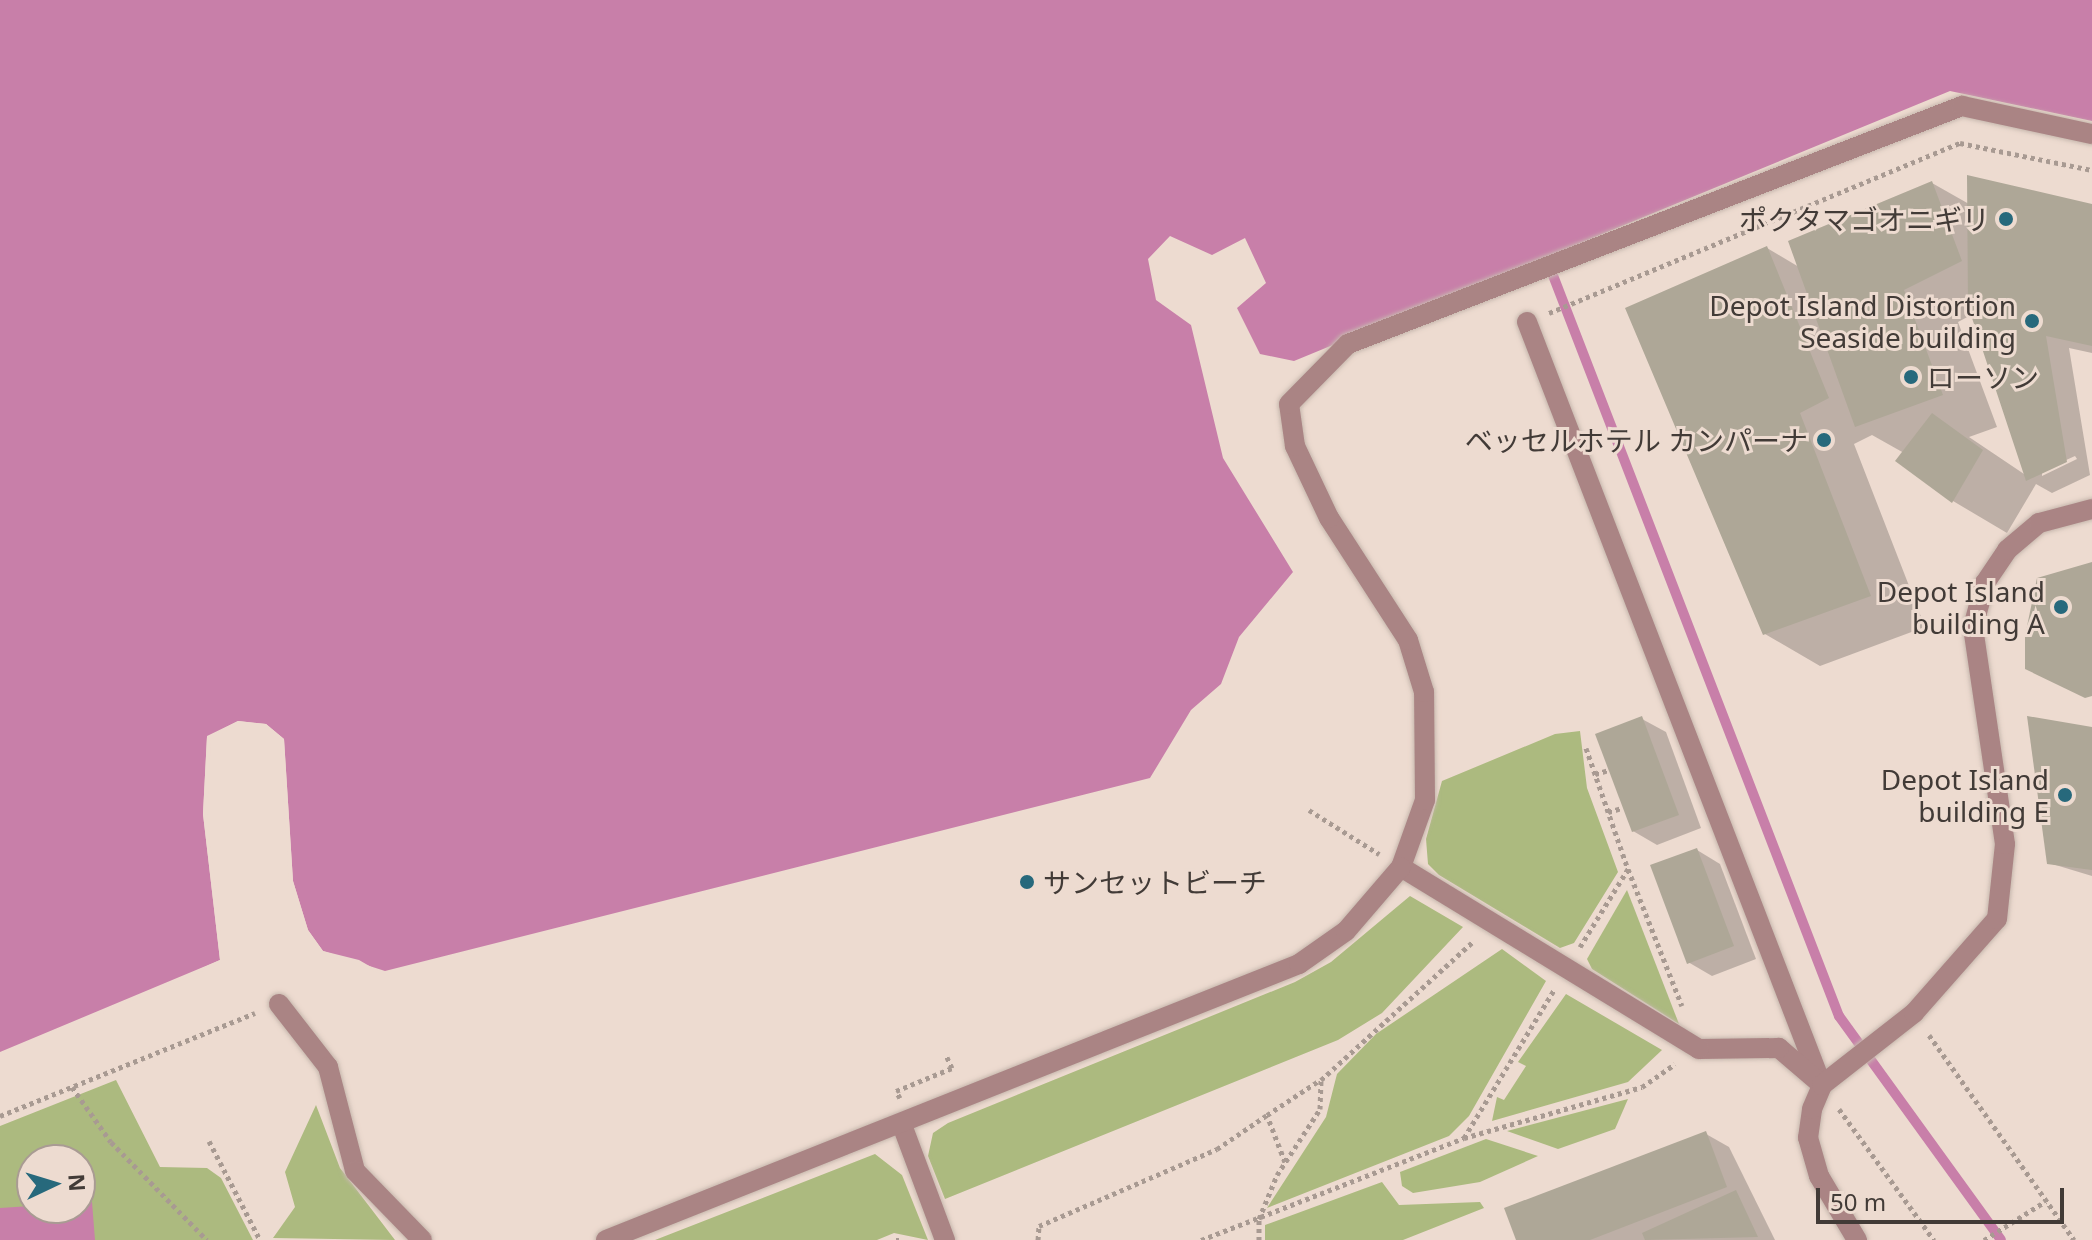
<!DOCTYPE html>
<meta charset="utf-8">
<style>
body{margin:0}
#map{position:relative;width:2092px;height:1240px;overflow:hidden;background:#eddbd0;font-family:"Noto Sans","Noto Sans JP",sans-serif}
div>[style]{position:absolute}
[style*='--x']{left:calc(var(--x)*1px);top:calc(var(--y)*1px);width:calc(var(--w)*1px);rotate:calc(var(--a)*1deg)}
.green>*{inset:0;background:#acba7f}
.water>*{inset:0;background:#c87fa9}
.pier>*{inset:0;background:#eddbd0}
.shadow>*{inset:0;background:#0003}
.stream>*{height:10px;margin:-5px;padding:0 5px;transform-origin:5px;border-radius:5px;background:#c87fa9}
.building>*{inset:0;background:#aea797}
.path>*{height:5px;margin-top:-2.5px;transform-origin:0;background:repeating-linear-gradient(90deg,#a89a92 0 4px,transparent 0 8px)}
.roads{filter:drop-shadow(0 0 2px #c7b8ae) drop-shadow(0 0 2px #c7b8ae)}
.minor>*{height:20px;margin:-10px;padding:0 10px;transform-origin:10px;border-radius:10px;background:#aa8484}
.dots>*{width:22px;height:22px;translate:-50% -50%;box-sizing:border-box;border:4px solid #eddbd0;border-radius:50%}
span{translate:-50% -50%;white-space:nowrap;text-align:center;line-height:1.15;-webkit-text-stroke:6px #eddbd0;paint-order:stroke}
.poi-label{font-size:28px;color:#423b37}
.right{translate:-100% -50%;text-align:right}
.left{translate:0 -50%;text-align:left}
.north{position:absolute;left:16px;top:1144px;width:80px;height:80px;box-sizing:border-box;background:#eddbd0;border:2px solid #a99b93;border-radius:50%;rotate:86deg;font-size:22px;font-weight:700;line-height:32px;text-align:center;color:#423b37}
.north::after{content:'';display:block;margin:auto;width:28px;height:36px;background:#27697c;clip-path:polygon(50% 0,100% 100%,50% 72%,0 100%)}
.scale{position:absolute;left:1816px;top:1188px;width:248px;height:36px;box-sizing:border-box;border:4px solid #423b37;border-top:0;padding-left:10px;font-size:24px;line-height:28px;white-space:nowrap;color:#423b37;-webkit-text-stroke:6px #eddbd0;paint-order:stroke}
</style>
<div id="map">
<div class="green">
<i style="clip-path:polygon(1580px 731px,1587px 788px,1618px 872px,1574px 943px,1560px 948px,1439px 875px,1428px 864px,1426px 839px,1442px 781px,1555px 734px)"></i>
<i style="clip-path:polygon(1627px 890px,1679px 1024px,1592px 969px,1587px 959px)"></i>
<i style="clip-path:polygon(1410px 896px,1463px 927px,1382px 1013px,1338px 1040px,945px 1199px,928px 1156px,933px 1133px,948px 1123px,1295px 982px,1331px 962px)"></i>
<i style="clip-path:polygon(1502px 949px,1546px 981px,1469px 1116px,1449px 1136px,1267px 1208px,1326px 1117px,1337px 1074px,1376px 1034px)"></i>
<i style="clip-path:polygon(1566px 994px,1662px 1050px,1628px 1082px,1492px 1121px,1497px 1097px,1504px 1100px,1526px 1066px,1518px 1062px)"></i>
<i style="clip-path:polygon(evenodd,116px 1080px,160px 1167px,207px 1168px,221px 1178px,253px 1240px,0 1240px,0 1126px,116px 1080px,32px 1160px,80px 1160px,80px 1208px,32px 1208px,32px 1160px)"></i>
<i style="clip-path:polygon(1628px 1099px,1615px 1129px,1558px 1149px,1507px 1131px)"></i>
<i style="clip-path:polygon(316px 1105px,340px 1168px,395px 1240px,273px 1238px,295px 1207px,285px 1172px)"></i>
<i style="clip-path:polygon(1486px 1139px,1538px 1156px,1480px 1182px,1413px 1193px,1402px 1186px,1400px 1172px)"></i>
<i style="clip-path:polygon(875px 1154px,902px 1175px,928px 1240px,894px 1233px,877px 1240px,655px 1240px)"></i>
<i style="clip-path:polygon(1382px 1182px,1399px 1205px,1480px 1202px,1484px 1208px,1403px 1240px,1265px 1240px,1265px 1225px)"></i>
</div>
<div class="water">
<i style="clip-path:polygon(0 0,2092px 0,2092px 121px,1950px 91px,1294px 361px,1260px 354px,1237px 308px,1266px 283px,1245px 238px,1212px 255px,1170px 236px,1148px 259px,1156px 300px,1191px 325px,1223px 458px,1293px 572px,1239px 637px,1221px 684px,1191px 710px,1150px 778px,385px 971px,323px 951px,308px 930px,293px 881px,284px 739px,266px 724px,238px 721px,207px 737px,203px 814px,220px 960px,0 1052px)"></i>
<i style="clip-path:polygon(92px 1202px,95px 1240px,0 1240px,0 1208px)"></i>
</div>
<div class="pier">
<i style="clip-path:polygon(238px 721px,266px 724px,284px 739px,293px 881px,308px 930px,323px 951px,359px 960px,385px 975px,322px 954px,305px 932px,289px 882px,280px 741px,264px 728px,238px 725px,211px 739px,207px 814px,224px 962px,87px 1020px,220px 960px,203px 814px,207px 736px)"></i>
</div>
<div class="shadow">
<i style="clip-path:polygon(evenodd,1932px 183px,1969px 204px,2092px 206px,2092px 353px,2069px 348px,2090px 475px,2052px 493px,2036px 484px,2007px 533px,1953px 501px,1904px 453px,1872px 435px,1854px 444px,1925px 627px,1820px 666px,1765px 634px,1767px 248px,1799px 267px,1932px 183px,1973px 314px,2027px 476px,1969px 437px,1997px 427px,1958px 322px,1973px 314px,1932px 183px,2075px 456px,2077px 459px,2042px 476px,2042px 471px,2075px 456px)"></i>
<i style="clip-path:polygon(1642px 719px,1666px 732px,1701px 828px,1657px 845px,1633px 831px)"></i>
<i style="clip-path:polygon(2092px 730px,2092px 876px,2049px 863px)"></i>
<i style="clip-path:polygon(1697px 850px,1720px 864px,1756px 959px,1712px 976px,1688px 962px)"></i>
<i style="clip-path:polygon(1706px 1134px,1729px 1147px,1775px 1240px,1518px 1240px)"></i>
</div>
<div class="stream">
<i style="--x:1549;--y:265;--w:805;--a:68.89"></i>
<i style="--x:1839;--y:1016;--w:276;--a:54.1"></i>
</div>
<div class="building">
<i style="clip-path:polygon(1967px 175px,2092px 204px,2092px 346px,2046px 336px,2067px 462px,2026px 481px,1968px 306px)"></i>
<i style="clip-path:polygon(1932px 181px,1962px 261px,1904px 290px,1943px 395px,1855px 427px,1788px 241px)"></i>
<i style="clip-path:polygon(1767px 246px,1829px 398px,1800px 413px,1871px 596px,1763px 635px,1625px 308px)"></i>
<i style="clip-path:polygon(1932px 413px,1983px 450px,1952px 503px,1895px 461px)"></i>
<i style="clip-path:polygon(2092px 562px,2092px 696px,2085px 698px,2025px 669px,2025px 636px,2037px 578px)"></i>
<i style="clip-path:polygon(1642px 716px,1679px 815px,1632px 832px,1595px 734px)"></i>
<i style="clip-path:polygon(2027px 716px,2092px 727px,2092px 870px,2047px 864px)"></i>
<i style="clip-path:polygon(1697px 848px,1734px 946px,1687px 964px,1650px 865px)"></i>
<i style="clip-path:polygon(1706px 1131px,1727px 1187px,1590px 1240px,1516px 1240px,1504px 1208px)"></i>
<i style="clip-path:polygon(1736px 1190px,1758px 1237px,1645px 1240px,1642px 1233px)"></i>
</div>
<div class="path">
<i style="--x:1549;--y:313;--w:445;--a:-22.5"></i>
<i style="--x:1960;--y:143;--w:135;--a:11.6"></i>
<i style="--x:1586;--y:748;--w:128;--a:70.9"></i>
<i style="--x:1595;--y:774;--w:15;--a:-16"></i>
<i style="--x:1309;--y:810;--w:83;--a:32.2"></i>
<i style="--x:1608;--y:812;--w:15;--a:-16"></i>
<i style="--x:1580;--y:947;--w:92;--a:-58.4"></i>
<i style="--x:1628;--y:869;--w:147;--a:68.5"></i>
<i style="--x:1929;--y:1035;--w:251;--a:54.7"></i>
<i style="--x:72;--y:1087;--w:67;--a:54.7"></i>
<i style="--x:111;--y:1142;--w:137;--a:45.6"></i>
<i style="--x:900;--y:1098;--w:8;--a:-120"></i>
<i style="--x:896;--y:1091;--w:61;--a:-22.3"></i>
<i style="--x:952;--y:1068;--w:14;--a:-115"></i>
<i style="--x:1839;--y:1109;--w:162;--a:54.1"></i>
<i style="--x:0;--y:1116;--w:275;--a:-22"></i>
<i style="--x:1464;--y:1138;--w:173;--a:-58.7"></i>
<i style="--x:209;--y:1141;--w:111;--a:62.7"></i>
<i style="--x:1285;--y:1162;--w:50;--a:-111"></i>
<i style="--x:1267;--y:1115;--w:64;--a:-33.4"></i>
<i style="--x:896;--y:1240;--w:3;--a:0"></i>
<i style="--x:1038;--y:1240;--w:14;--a:-86"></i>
<i style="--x:1039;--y:1226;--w:194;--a:-23.4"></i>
<i style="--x:1217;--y:1149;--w:60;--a:-34.2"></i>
<i style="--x:1201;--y:1240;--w:282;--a:-21.2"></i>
<i style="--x:1464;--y:1138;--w:185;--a:-16"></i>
<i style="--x:1642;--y:1087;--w:40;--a:-34.9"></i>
<i style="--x:1259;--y:1240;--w:21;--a:-90"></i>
<i style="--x:1259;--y:1219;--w:48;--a:-67.8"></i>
<i style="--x:1277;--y:1175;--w:79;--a:-56.9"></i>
<i style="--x:1320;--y:1109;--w:29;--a:-88"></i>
<i style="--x:1321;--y:1080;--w:207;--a:-42.3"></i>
<i style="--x:1984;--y:1240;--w:73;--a:-32.2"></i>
</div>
<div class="roads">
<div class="minor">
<i style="--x:1527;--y:322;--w:816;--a:68.88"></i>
<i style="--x:279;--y:1004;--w:80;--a:52.1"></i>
<i style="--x:328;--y:1067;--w:107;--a:75.4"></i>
<i style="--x:355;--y:1171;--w:96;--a:45.8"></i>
<i style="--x:1822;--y:1085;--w:57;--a:-139.3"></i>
<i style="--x:1779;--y:1048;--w:80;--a:179.3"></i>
<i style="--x:1699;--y:1049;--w:349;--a:-148.6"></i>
<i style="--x:1401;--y:867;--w:71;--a:-70.3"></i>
<i style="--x:1425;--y:800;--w:108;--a:-90.5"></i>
<i style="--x:1424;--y:692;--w:54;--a:-107.1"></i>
<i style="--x:1408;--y:640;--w:145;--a:-122.9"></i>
<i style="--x:1329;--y:518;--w:80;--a:-115.3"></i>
<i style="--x:1295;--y:446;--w:42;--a:-98.1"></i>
<i style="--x:1289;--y:404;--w:84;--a:-45.5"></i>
<i style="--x:1348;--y:344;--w:659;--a:-21.19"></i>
<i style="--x:1962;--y:106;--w:133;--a:12.2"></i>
<i style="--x:902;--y:1125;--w:123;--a:69.5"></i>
<i style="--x:606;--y:1240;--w:746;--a:-21.72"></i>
<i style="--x:1299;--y:964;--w:57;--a:-35.1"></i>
<i style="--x:1346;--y:931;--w:84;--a:-49.3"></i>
<i style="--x:1857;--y:1240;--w:74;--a:-120.7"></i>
<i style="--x:1819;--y:1176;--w:40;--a:-106"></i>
<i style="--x:1808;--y:1138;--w:29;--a:-82"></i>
<i style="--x:1812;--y:1109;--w:26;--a:-67"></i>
<i style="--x:1822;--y:1085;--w:117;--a:-38"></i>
<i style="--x:1914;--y:1013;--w:125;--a:-48.6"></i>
<i style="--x:1997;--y:919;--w:75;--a:-83.9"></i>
<i style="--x:2005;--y:844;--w:219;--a:-98.4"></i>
<i style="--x:1973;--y:627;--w:46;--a:-74.7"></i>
<i style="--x:1985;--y:583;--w:40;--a:-56"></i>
<i style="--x:2007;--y:550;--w:42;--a:-40.2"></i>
<i style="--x:2039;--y:523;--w:55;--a:-14.8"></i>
</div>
</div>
<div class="dots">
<i style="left:2006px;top:219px;background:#27697c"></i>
<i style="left:2032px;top:321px;background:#27697c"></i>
<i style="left:1911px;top:377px;background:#27697c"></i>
<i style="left:1824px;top:440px;background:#27697c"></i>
<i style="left:2061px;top:607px;background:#27697c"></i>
<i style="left:2065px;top:795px;background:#27697c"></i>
<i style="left:1027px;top:882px;background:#27697c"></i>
</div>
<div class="poi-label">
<span class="right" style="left:1990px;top:219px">ポクタマゴオニギリ</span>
<span class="right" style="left:2016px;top:321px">Depot Island Distortion<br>Seaside building</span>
<span class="left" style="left:1927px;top:377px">ローソン</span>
<span class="right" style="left:1808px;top:440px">ベッセルホテル カンパーナ</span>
<span class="right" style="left:2045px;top:607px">Depot Island<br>building A</span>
<span class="right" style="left:2049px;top:795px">Depot Island<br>building E</span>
<span class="left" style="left:1043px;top:882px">サンセットビーチ</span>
</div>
<div class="north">N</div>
<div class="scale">50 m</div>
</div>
